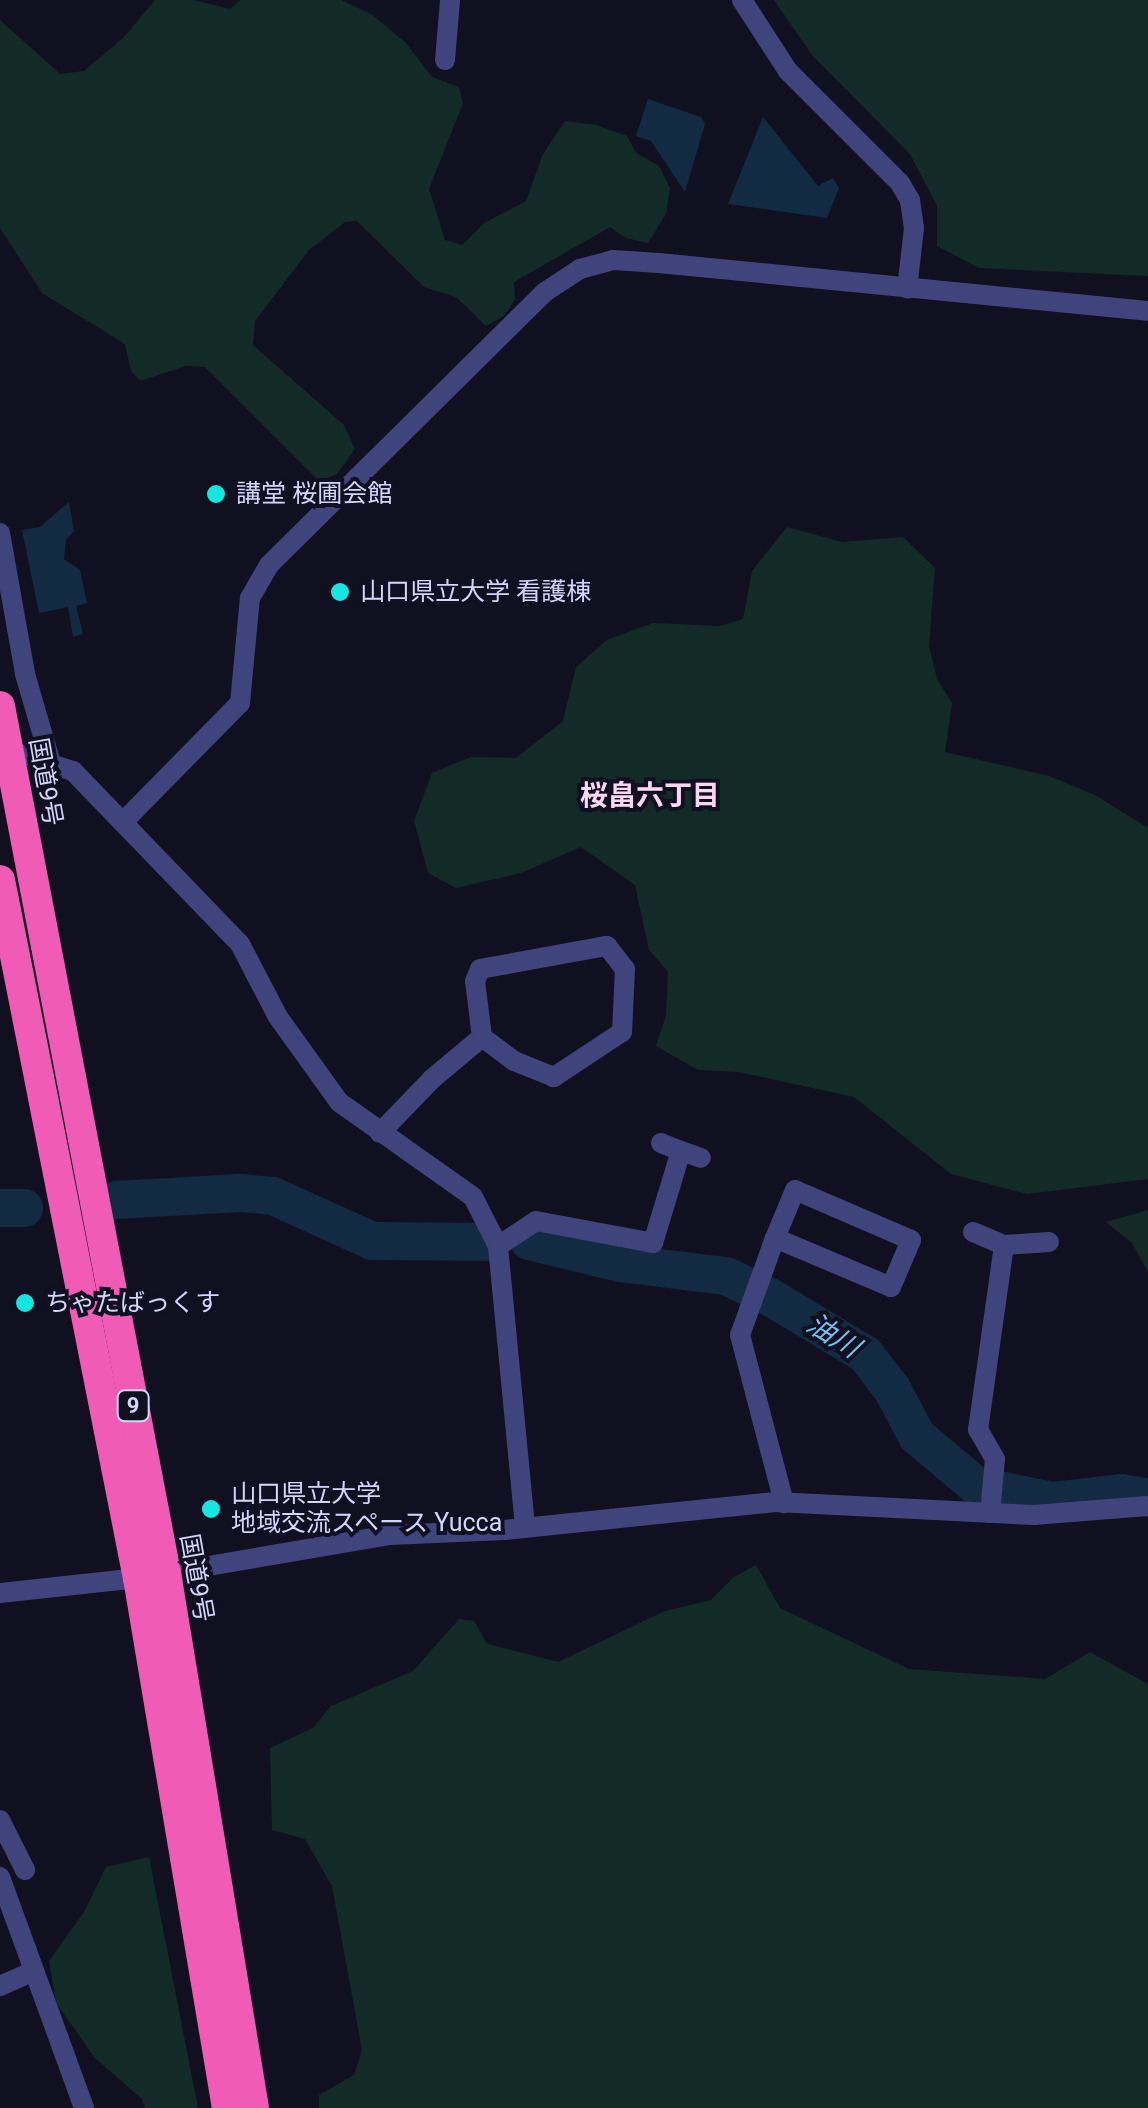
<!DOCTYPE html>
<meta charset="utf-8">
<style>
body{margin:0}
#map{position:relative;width:1148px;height:2108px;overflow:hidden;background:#111021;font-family:Roboto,"Noto Sans JP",sans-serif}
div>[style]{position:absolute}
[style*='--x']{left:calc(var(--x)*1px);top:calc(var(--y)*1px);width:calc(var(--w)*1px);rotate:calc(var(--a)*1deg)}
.green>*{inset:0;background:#132b27}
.water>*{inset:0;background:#122b43}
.river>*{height:38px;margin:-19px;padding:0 19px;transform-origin:19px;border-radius:19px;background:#122b43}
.street>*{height:20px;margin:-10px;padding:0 10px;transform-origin:10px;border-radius:10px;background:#3f447c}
.highway>*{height:30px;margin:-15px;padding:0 15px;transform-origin:15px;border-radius:15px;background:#f05bb5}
.dots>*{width:28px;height:28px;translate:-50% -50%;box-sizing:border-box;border:5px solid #111021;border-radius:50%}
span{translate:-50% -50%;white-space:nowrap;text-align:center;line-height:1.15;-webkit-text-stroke:8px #111021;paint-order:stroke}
.shield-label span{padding:2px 8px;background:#111021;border:2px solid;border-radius:8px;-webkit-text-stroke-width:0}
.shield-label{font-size:22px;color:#d4d5fb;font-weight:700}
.poi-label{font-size:25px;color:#d4d5fb}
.left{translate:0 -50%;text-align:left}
.street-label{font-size:25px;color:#d4d5fb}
.neighbourhood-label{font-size:28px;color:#fbd6f2;font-weight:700}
.water-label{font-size:28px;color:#6cc4f1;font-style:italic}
</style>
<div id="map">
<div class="green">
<i style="clip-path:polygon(155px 0,194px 0,230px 9px,241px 0,341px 0,371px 14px,406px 43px,432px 77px,459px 87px,463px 103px,429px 189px,445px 240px,462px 245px,484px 223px,526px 201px,543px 154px,565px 121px,596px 125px,627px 136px,636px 153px,659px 166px,670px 188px,666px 214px,648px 243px,626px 238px,610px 227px,514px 282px,515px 299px,504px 316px,486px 326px,456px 297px,424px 287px,357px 221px,345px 222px,309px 250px,255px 321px,253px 345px,344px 425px,355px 449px,337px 474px,319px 481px,205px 367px,186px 366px,140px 381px,131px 371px,125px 344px,42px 293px,0 228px,0 20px,60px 74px,84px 71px,123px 38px)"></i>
<i style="clip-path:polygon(774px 0,1148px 0,1148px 276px,979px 268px,937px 246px,937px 206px,910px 154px,812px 55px)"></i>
<i style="clip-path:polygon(787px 527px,842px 542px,903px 537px,935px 568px,929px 646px,937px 679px,952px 703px,945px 752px,1049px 776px,1095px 795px,1148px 828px,1148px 1179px,1027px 1194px,951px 1174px,854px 1097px,739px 1072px,698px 1070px,656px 1046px,666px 1016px,668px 972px,649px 950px,635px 885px,581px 847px,521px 873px,456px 888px,428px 873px,414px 821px,432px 773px,471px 757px,516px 758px,563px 721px,576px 667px,607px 640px,653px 623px,720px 626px,743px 619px,752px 571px)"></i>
<i style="clip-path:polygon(1148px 1210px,1148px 1272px,1132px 1243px,1106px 1222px)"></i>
<i style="clip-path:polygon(756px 1565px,780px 1608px,909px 1669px,1045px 1679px,1090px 1652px,1148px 1684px,1148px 2108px,319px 2108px,319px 2095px,354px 2075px,362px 2050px,332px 1886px,305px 1839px,272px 1830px,270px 1748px,313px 1728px,331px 1706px,413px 1671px,459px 1619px,474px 1621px,487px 1644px,558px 1662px,665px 1611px,711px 1600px,734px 1577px)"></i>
<i style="clip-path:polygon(149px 1857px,198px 2108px,145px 2108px,142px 2099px,95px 2058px,56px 2003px,49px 1961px,84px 1912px,106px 1867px)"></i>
</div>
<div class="water">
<i style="clip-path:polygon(648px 99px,701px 117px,705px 124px,685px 192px,651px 141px,636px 136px)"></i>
<i style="clip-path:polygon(763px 117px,818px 186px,833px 178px,839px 188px,827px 218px,728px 204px)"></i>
<i style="clip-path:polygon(69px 502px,74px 531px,66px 540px,64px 559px,80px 570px,87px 603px,76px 606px,83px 634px,73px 637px,68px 607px,39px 613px,22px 530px,40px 527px)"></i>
</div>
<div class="river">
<i style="--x:116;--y:1200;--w:124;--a:-3.2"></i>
<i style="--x:240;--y:1193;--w:33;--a:5"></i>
<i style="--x:273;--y:1196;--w:109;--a:24.4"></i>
<i style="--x:372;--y:1241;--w:115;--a:0.5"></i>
<i style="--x:0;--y:1208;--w:24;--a:0"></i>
<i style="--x:529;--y:1241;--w:94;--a:13.6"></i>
<i style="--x:620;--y:1263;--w:107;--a:7"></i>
<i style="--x:726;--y:1276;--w:49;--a:25.5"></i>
<i style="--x:770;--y:1297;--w:111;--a:31"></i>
<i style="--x:865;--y:1354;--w:44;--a:52.4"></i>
<i style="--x:892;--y:1389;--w:53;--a:62"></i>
<i style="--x:917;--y:1436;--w:76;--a:40.2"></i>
<i style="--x:975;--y:1485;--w:79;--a:11.7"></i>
<i style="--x:1052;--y:1501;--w:69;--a:-6.6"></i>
<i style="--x:1121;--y:1493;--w:27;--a:10"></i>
</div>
<div class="street">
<i style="--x:742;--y:0;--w:85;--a:57.1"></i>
<i style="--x:788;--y:71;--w:158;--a:45"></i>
<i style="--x:900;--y:183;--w:20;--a:60"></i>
<i style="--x:910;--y:200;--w:28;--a:82"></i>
<i style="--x:914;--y:228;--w:61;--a:96.5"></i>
<i style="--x:445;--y:60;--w:60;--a:-85.2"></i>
<i style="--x:0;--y:533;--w:143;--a:79.9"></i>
<i style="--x:25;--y:674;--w:90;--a:73.8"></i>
<i style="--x:2;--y:755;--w:8;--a:-30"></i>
<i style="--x:9;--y:751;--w:67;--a:17.4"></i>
<i style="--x:73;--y:771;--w:240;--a:46"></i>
<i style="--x:240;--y:944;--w:82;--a:62.5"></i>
<i style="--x:278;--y:1017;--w:105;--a:54.3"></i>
<i style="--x:339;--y:1102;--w:164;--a:35.3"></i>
<i style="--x:473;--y:1197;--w:55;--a:63"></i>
<i style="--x:498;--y:1246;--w:282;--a:84.5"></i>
<i style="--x:125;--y:820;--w:164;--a:-45.5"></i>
<i style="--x:240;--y:703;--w:105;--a:-84.6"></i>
<i style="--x:250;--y:598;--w:38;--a:-60"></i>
<i style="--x:269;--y:565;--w:388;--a:-44.7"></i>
<i style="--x:545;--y:292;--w:42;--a:-33.3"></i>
<i style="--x:580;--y:269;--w:34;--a:-15"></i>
<i style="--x:613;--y:260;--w:46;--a:3.7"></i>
<i style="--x:659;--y:263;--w:491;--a:5.6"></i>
<i style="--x:380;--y:1133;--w:75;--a:-46.1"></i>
<i style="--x:432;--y:1079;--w:65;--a:-40"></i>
<i style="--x:482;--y:1037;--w:56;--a:-97.1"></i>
<i style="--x:475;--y:981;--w:13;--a:-67"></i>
<i style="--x:480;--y:969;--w:129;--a:-10.3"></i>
<i style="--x:607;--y:946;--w:29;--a:52"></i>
<i style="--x:625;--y:969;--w:63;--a:92.7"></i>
<i style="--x:622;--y:1032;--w:82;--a:146.5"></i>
<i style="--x:554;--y:1077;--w:43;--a:-158.2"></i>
<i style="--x:514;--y:1061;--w:40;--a:-143"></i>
<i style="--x:661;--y:1143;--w:22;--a:22"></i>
<i style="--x:973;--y:1232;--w:34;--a:23"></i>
<i style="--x:775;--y:1238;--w:126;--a:22.9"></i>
<i style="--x:891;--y:1287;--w:51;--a:-66.9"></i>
<i style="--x:911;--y:1240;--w:126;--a:-156.7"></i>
<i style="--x:795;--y:1190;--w:52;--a:112.6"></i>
<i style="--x:775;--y:1238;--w:103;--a:109.8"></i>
<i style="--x:740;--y:1335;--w:174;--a:75.3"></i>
<i style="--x:498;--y:1246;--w:45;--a:-33.3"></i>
<i style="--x:536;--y:1221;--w:119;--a:10.6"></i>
<i style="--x:653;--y:1243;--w:96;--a:-73.1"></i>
<i style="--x:681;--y:1151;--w:21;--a:19"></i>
<i style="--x:990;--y:1513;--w:54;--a:-84.7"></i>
<i style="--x:995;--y:1459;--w:34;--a:-120"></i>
<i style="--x:978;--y:1430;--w:187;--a:-82"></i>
<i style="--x:1004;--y:1245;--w:45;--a:-3.8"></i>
<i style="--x:0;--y:1593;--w:139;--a:-6.2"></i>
<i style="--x:138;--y:1578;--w:256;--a:-9.7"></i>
<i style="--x:390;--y:1535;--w:114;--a:-2.5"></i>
<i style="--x:504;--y:1530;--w:273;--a:-5.9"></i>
<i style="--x:776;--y:1502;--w:258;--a:2.9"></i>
<i style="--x:1034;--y:1515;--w:114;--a:-4.5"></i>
<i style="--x:0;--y:1820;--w:56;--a:63.4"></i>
<i style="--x:0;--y:1877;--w:246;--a:70"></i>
<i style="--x:0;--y:1986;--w:35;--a:-24"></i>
</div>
<div class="highway">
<i style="--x:0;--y:706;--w:883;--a:79.16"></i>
<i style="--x:166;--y:1573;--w:542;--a:80.66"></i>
<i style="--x:0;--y:880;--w:712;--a:78.82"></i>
<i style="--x:138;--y:1578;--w:537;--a:80.47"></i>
</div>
<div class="dots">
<i style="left:216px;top:494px;background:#16e6e0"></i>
<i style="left:340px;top:592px;background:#16e6e0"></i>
<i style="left:25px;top:1303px;background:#16e6e0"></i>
<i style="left:211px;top:1509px;background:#16e6e0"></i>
</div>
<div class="shield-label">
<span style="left:133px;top:1406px">9</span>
</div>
<div class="poi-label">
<span class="left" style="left:236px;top:494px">講堂 桜圃会館</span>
<span class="left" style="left:360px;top:592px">山口県立大学 看護棟</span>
<span class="left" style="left:45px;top:1303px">ちゃたばっくす</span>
<span class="left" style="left:231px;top:1509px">山口県立大学<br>地域交流スペース Yucca</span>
</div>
<div class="street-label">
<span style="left:45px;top:782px;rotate:80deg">国道9号</span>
<span style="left:196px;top:1578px;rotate:80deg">国道9号</span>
</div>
<div class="neighbourhood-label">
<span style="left:650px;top:796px">桜畠六丁目</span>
</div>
<div class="water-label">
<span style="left:833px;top:1336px;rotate:32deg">油川</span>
</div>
</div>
